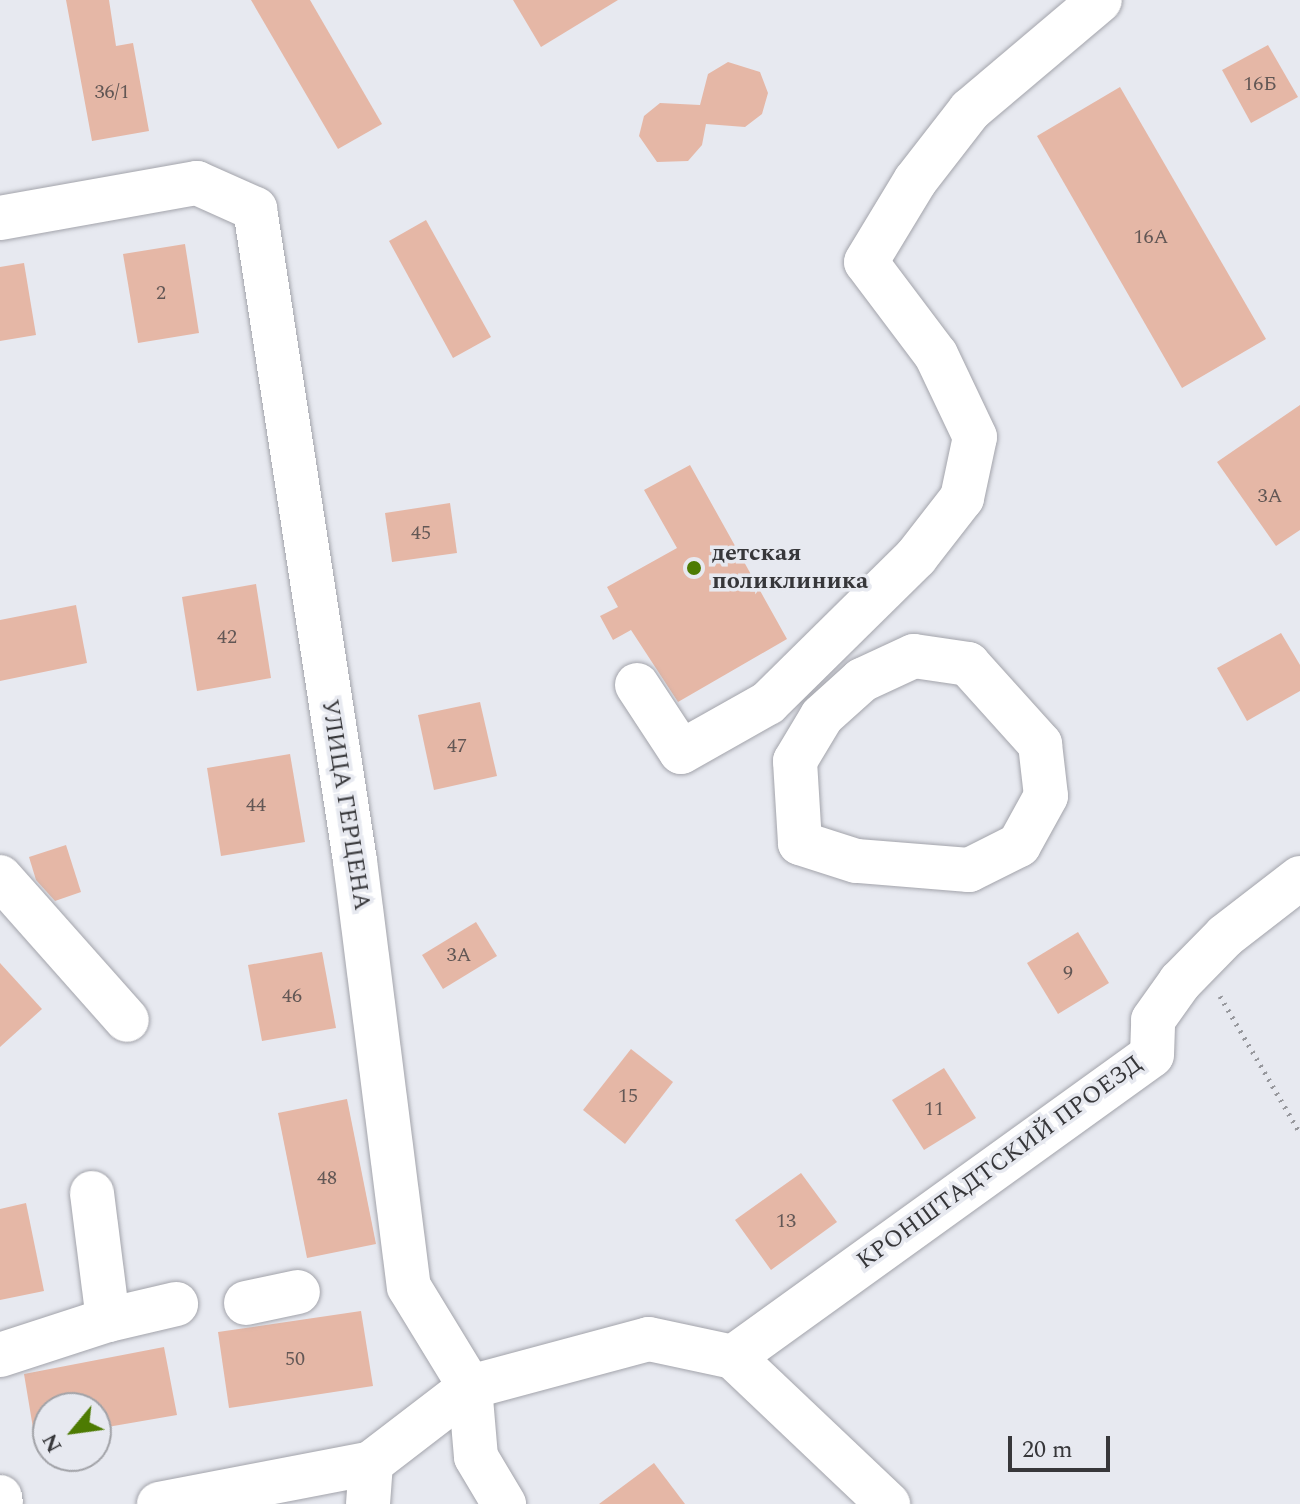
<!DOCTYPE html>
<meta charset="utf-8">
<style>
body{margin:0}
#map{position:relative;width:1300px;height:1504px;overflow:hidden;background:#e7e9f0;font-family:Spectral,serif}
div>[style]{position:absolute}
[style*='--x']{left:calc(var(--x)*1px);top:calc(var(--y)*1px);width:calc(var(--w)*1px);rotate:calc(var(--a)*1deg)}
.building>*{inset:0;background:#e5b7a6}
.path>*{height:5px;margin-top:-2.5px;transform-origin:0;background:repeating-linear-gradient(90deg,#97989d 0 2px,transparent 0 8px)}
.roads{filter:drop-shadow(0 0 2px #a3a4ab) drop-shadow(0 0 2px #a3a4ab)}
.minor>*{height:44px;margin:-22px;padding:0 22px;transform-origin:22px;border-radius:22px;background:#fff}
.dots>*{width:22px;height:22px;translate:-50% -50%;box-sizing:border-box;border:4px solid #e7e9f0;border-radius:50%}
span{translate:-50% -50%;white-space:nowrap;text-align:center;line-height:1.15;-webkit-text-stroke:7px #e7e9f0;paint-order:stroke}
.number-label{font-size:20px;color:#625755}
.number-label span{-webkit-text-stroke-width:0}
.poi-label{font-size:24px;color:#37373a;font-weight:700}
.left{translate:0 -50%;text-align:left}
.street-label{font-size:24px;color:#37373a}
.north{position:absolute;left:32px;top:1392px;width:80px;height:80px;box-sizing:border-box;background:#e7e9f0;border:2px solid #a1a2a7;border-radius:50%;rotate:241deg;font-size:22px;font-weight:700;line-height:32px;text-align:center;color:#37373a}
.north::after{content:'';display:block;margin:auto;width:28px;height:36px;background:#4d7b02;clip-path:polygon(50% 0,100% 100%,50% 72%,0 100%)}
.scale{position:absolute;left:1008px;top:1436px;width:102px;height:36px;box-sizing:border-box;border:4px solid #37373a;border-top:0;padding-left:10px;font-size:24px;line-height:28px;white-space:nowrap;color:#37373a;-webkit-text-stroke:6px #e7e9f0;paint-order:stroke}
</style>
<div id="map">
<div class="building">
<i style="clip-path:polygon(66px 0,109px 0,116px 46px,133px 43px,149px 131px,92px 141px)"></i>
<i style="clip-path:polygon(251px 0,310px 0,382px 124px,338px 149px)"></i>
<i style="clip-path:polygon(513px 0,618px 0,541px 47px)"></i>
<i style="clip-path:polygon(1268px 45px,1298px 97px,1251px 123px,1222px 70px)"></i>
<i style="clip-path:polygon(728px 62px,760px 72px,768px 93px,762px 114px,745px 127px,706px 124px,702px 145px,688px 161px,657px 162px,639px 136px,644px 116px,660px 103px,700px 105px,708px 74px)"></i>
<i style="clip-path:polygon(1120px 87px,1266px 339px,1182px 388px,1037px 136px)"></i>
<i style="clip-path:polygon(426px 220px,491px 337px,453px 358px,389px 241px)"></i>
<i style="clip-path:polygon(185px 244px,199px 333px,138px 343px,123px 254px)"></i>
<i style="clip-path:polygon(24px 263px,36px 335px,0 341px,0 267px)"></i>
<i style="clip-path:polygon(1300px 405px,1300px 530px,1276px 546px,1217px 462px)"></i>
<i style="clip-path:polygon(690px 465px,787px 639px,678px 702px,631px 630px,613px 640px,600px 616px,618px 607px,607px 587px,677px 548px,644px 490px)"></i>
<i style="clip-path:polygon(450px 503px,457px 553px,392px 562px,385px 513px)"></i>
<i style="clip-path:polygon(256px 584px,271px 678px,197px 691px,182px 597px)"></i>
<i style="clip-path:polygon(76px 605px,87px 663px,0 681px,0 620px)"></i>
<i style="clip-path:polygon(1281px 633px,1300px 665px,1300px 691px,1247px 721px,1217px 668px)"></i>
<i style="clip-path:polygon(480px 702px,497px 776px,434px 790px,418px 715px)"></i>
<i style="clip-path:polygon(290px 754px,305px 842px,221px 856px,207px 768px)"></i>
<i style="clip-path:polygon(66px 845px,81px 892px,55px 901px,36px 880px,29px 857px)"></i>
<i style="clip-path:polygon(476px 922px,497px 956px,443px 989px,422px 955px)"></i>
<i style="clip-path:polygon(1078px 932px,1109px 983px,1058px 1014px,1027px 963px)"></i>
<i style="clip-path:polygon(322px 952px,336px 1028px,262px 1041px,248px 965px)"></i>
<i style="clip-path:polygon(0 963px,42px 1009px,0 1047px)"></i>
<i style="clip-path:polygon(631px 1049px,673px 1082px,625px 1144px,583px 1110px)"></i>
<i style="clip-path:polygon(944px 1068px,976px 1118px,924px 1150px,892px 1100px)"></i>
<i style="clip-path:polygon(347px 1099px,376px 1244px,307px 1258px,278px 1113px)"></i>
<i style="clip-path:polygon(801px 1173px,837px 1222px,771px 1270px,735px 1220px)"></i>
<i style="clip-path:polygon(26px 1203px,44px 1291px,0 1300px,0 1209px)"></i>
<i style="clip-path:polygon(361px 1311px,373px 1386px,229px 1408px,218px 1332px)"></i>
<i style="clip-path:polygon(164px 1347px,177px 1415px,96px 1429px,96px 1408px,48px 1408px,48px 1438px,35px 1440px,24px 1374px)"></i>
<i style="clip-path:polygon(654px 1463px,685px 1504px,599px 1504px)"></i>
</div>
<div class="path">
<i style="--x:1220;--y:996;--w:159;--a:59.7"></i>
</div>
<div class="roads">
<div class="minor">
<i style="--x:0;--y:218;--w:200;--a:-10.1"></i>
<i style="--x:197;--y:183;--w:64;--a:24.1"></i>
<i style="--x:255;--y:209;--w:660;--a:81.28"></i>
<i style="--x:355;--y:861;--w:429;--a:82.8"></i>
<i style="--x:409;--y:1287;--w:117;--a:58.6"></i>
<i style="--x:470;--y:1387;--w:70;--a:85.1"></i>
<i style="--x:476;--y:1457;--w:55;--a:59.2"></i>
<i style="--x:914;--y:656;--w:55;--a:8.4"></i>
<i style="--x:968;--y:664;--w:108;--a:48"></i>
<i style="--x:1040;--y:744;--w:52;--a:83.4"></i>
<i style="--x:1046;--y:796;--w:56;--a:118.9"></i>
<i style="--x:1019;--y:845;--w:56;--a:153.4"></i>
<i style="--x:969;--y:870;--w:113;--a:-175.4"></i>
<i style="--x:856;--y:861;--w:59;--a:-162.2"></i>
<i style="--x:800;--y:843;--w:82;--a:-93.5"></i>
<i style="--x:795;--y:761;--w:52;--a:-59"></i>
<i style="--x:822;--y:716;--w:54;--a:-42"></i>
<i style="--x:862;--y:680;--w:57;--a:-24.8"></i>
<i style="--x:637;--y:685;--w:80;--a:56.7"></i>
<i style="--x:681;--y:752;--w:100;--a:-29.4"></i>
<i style="--x:768;--y:703;--w:208;--a:-44.6"></i>
<i style="--x:916;--y:557;--w:75;--a:-52.1"></i>
<i style="--x:962;--y:498;--w:62;--a:-78"></i>
<i style="--x:975;--y:437;--w:91;--a:-115.4"></i>
<i style="--x:936;--y:355;--w:116;--a:-127"></i>
<i style="--x:866;--y:262;--w:95;--a:-58.8"></i>
<i style="--x:915;--y:181;--w:90;--a:-52.2"></i>
<i style="--x:970;--y:110;--w:170;--a:-40.2"></i>
<i style="--x:0;--y:877;--w:191;--a:48.4"></i>
<i style="--x:246;--y:1303;--w:53;--a:-11.9"></i>
<i style="--x:108;--y:1320;--w:70;--a:-13.2"></i>
<i style="--x:0;--y:1355;--w:114;--a:-18"></i>
<i style="--x:108;--y:1320;--w:128;--a:-97.2"></i>
<i style="--x:733;--y:1357;--w:516;--a:-35.78"></i>
<i style="--x:1152;--y:1055;--w:35;--a:-88"></i>
<i style="--x:1153;--y:1020;--w:47;--a:-54.6"></i>
<i style="--x:1180;--y:982;--w:64;--a:-45.6"></i>
<i style="--x:1225;--y:936;--w:95;--a:-37.7"></i>
<i style="--x:0;--y:1497;--w:7;--a:82"></i>
<i style="--x:159;--y:1504;--w:216;--a:-10.9"></i>
<i style="--x:371;--y:1463;--w:125;--a:-37.5"></i>
<i style="--x:470;--y:1387;--w:185;--a:-15"></i>
<i style="--x:649;--y:1339;--w:86;--a:12.1"></i>
<i style="--x:733;--y:1357;--w:214;--a:43.5"></i>
<i style="--x:368;--y:1504;--w:41;--a:-85.8"></i>
</div>
</div>
<div class="dots">
<i style="left:694px;top:568px;background:#4d7b02"></i>
</div>
<div class="number-label">
<span style="left:1260px;top:84px">16Б</span>
<span style="left:112px;top:92px">36/1</span>
<span style="left:1151px;top:237px">16А</span>
<span style="left:161px;top:293px">2</span>
<span style="left:1270px;top:496px">3А</span>
<span style="left:421px;top:533px">45</span>
<span style="left:227px;top:637px">42</span>
<span style="left:457px;top:746px">47</span>
<span style="left:256px;top:805px">44</span>
<span style="left:459px;top:955px">3А</span>
<span style="left:1068px;top:973px">9</span>
<span style="left:292px;top:996px">46</span>
<span style="left:628px;top:1096px">15</span>
<span style="left:934px;top:1109px">11</span>
<span style="left:327px;top:1178px">48</span>
<span style="left:786px;top:1221px">13</span>
<span style="left:295px;top:1359px">50</span>
</div>
<div class="poi-label">
<span class="left" style="left:712px;top:568px">детская<br>поликлиника</span>
</div>
<div class="street-label">
<span style="left:345px;top:805px;rotate:81deg">УЛИЦА ГЕРЦЕНА</span>
<span style="left:1000px;top:1163px;rotate:-36deg">КРОНШТАДТСКИЙ ПРОЕЗД</span>
</div>
<div class="north">N</div>
<div class="scale">20 m</div>
</div>
